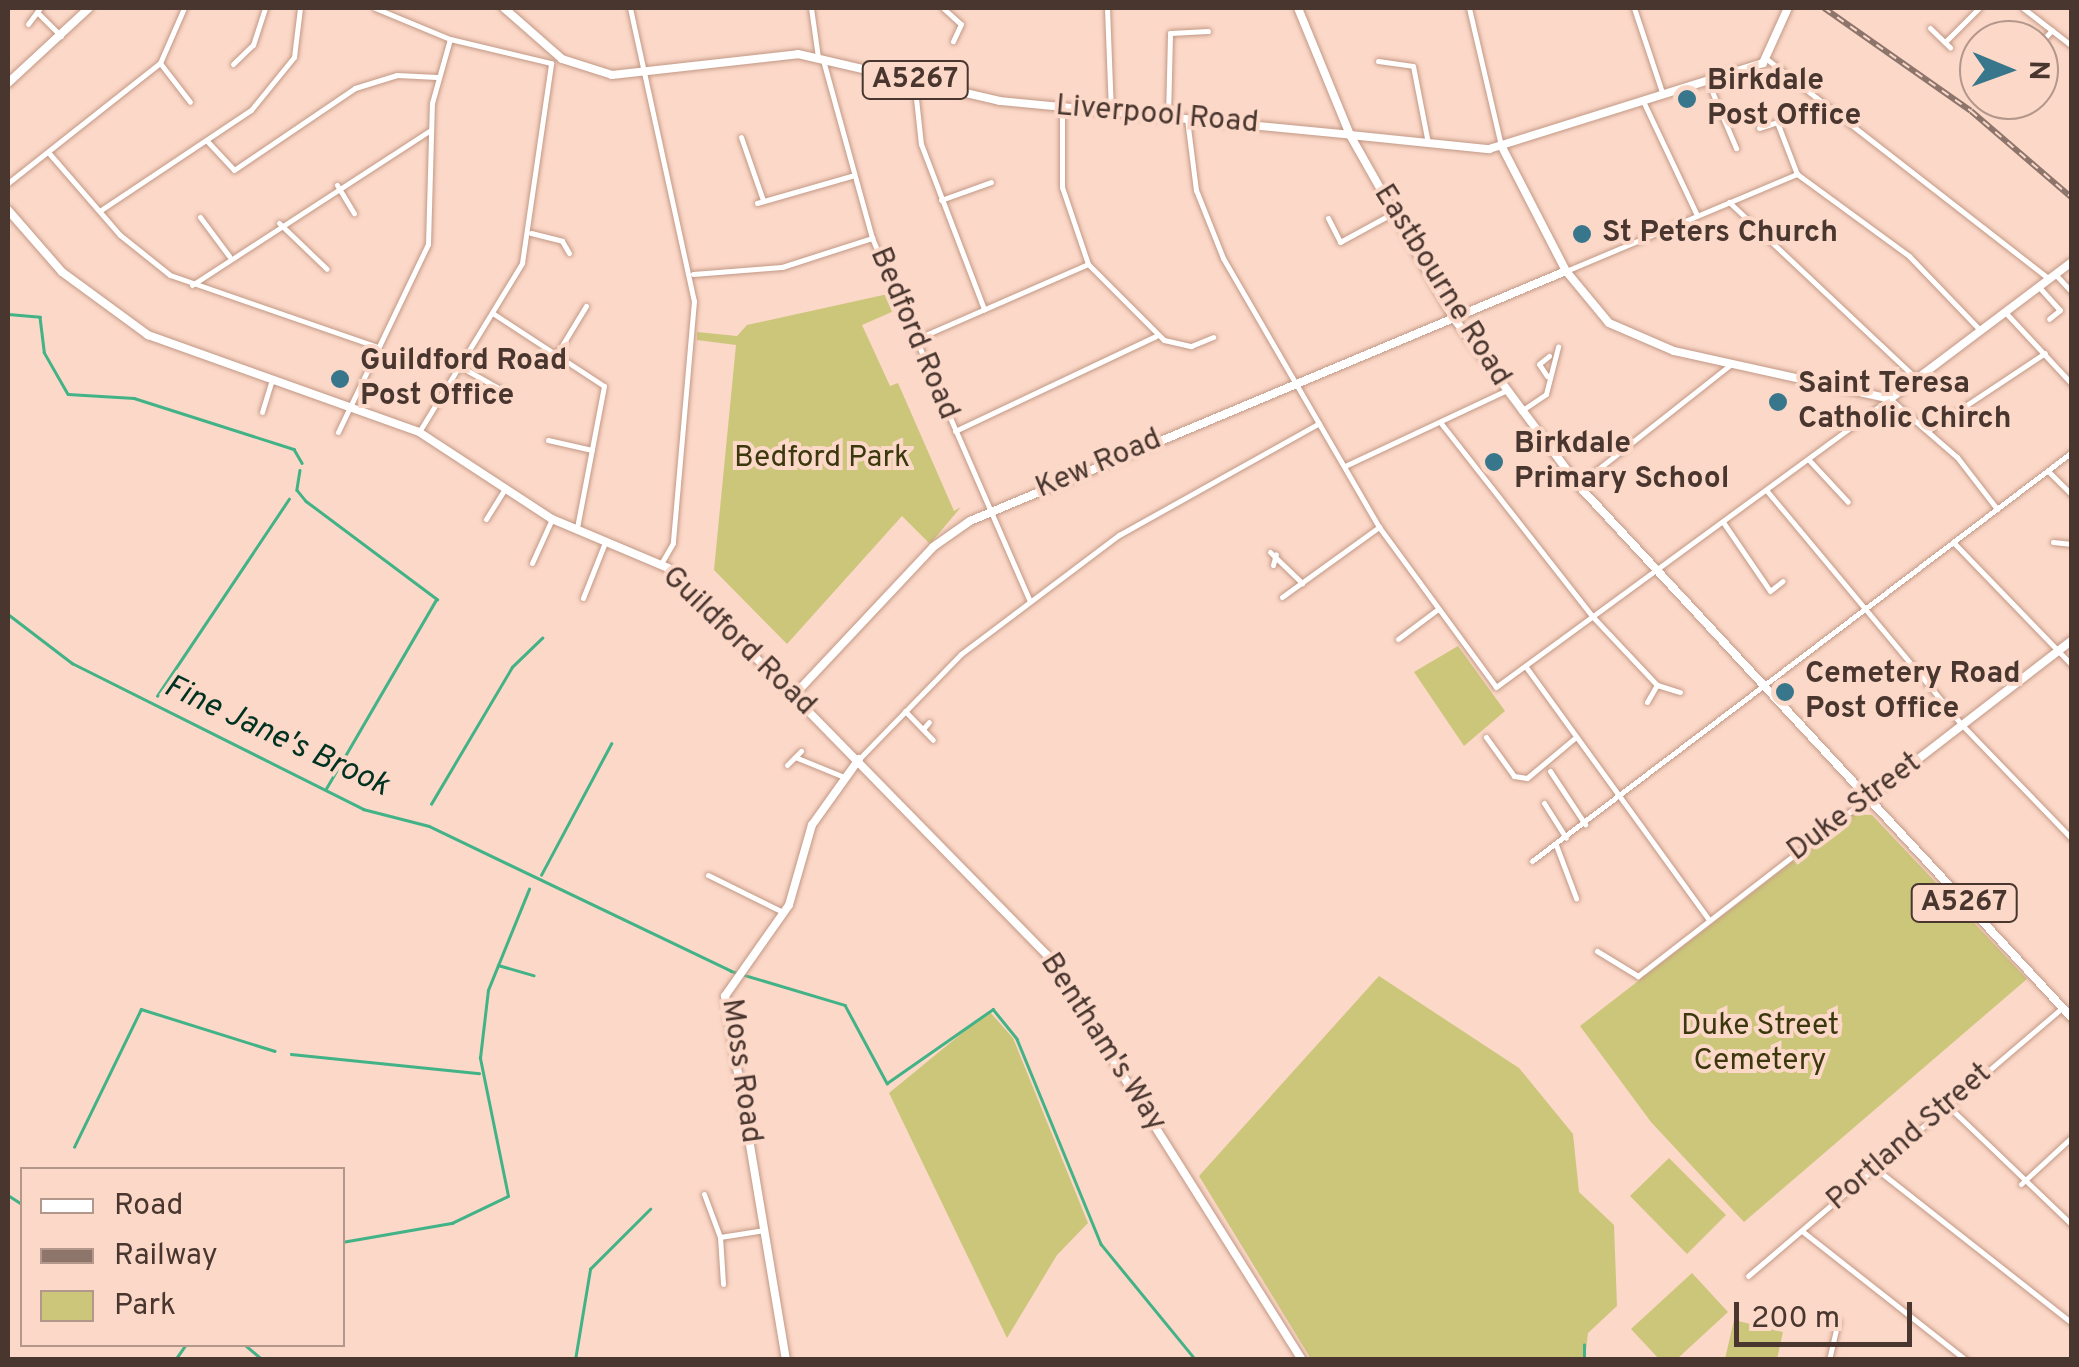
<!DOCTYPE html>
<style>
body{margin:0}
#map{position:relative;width:2079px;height:1367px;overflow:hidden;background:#fcd8c8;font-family:Overpass,sans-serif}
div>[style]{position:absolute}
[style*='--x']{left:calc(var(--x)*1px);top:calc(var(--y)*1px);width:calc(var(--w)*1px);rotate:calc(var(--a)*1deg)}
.green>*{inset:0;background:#ccc67b}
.stream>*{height:2.5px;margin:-1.25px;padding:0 1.25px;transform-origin:1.25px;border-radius:1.25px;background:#42b287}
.roads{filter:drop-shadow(0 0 2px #c29885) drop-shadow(0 0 2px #c29885)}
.street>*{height:5px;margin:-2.5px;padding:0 2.5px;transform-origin:2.5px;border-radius:2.5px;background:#fff}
.secondary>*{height:8px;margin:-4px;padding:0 4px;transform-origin:4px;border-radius:4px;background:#fff}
.primary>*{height:8px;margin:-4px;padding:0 4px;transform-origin:4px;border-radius:4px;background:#fff}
.rail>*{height:6px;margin-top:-3px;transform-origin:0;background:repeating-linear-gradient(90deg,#fcd8c8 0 8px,#8e756b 0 16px);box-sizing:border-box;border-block:2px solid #8e756b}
.dots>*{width:28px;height:28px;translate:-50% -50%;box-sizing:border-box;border:5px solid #fcd8c8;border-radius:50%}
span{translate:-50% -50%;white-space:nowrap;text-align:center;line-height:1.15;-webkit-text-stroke:8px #fcd8c8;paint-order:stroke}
.shield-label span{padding:2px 8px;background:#fcd8c8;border:2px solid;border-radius:8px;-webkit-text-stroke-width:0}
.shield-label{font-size:28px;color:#48362f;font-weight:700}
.poi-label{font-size:30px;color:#48362f;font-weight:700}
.left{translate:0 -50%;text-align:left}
.street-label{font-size:30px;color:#48362f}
.park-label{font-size:30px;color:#3b380d}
.water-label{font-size:32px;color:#003221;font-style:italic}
.frame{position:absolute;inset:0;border:10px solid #48362f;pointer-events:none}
.legend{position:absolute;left:20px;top:1167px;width:325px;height:180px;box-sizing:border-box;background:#fcd8c8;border:2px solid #b4978b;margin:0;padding:12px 18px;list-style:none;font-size:30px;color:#48362f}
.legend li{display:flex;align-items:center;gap:20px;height:50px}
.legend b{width:50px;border:2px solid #b4978b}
.north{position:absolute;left:1959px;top:20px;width:100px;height:100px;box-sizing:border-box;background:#fcd8c8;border:2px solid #b4978b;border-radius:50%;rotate:91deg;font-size:28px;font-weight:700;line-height:40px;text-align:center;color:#48362f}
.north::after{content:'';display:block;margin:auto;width:35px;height:45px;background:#38768c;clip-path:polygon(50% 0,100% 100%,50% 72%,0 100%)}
.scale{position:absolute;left:1734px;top:1302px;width:178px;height:45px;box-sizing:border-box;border:5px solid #48362f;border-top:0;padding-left:12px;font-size:30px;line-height:35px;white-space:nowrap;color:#48362f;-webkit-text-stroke:8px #fcd8c8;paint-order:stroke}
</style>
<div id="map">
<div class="green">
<i style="clip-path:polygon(888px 294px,894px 311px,862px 325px,890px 386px,898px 383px,954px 511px,961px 507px,930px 544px,902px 516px,787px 644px,714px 570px,736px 345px,697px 340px,697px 332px,737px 336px,747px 325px)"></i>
<i style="clip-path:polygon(1458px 646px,1505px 711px,1464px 746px,1414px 672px)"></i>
<i style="clip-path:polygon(1854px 814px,1872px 815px,2027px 979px,1744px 1222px,1651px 1122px,1580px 1026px)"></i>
<i style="clip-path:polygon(1379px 976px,1519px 1068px,1573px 1134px,1579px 1192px,1614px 1225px,1617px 1306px,1588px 1333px,1585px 1359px,1311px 1359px,1199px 1176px)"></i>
<i style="clip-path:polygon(989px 1011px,1013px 1038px,1088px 1223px,1057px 1255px,1007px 1338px,889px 1093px)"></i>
<i style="clip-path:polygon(1669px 1158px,1726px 1215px,1687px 1254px,1630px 1196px)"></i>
<i style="clip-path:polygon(1692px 1273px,1728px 1312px,1677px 1359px,1659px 1359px,1631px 1329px)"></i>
<i style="clip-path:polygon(1734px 1320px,1783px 1332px,1777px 1359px,1725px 1359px)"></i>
</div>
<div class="stream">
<i style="--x:8;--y:314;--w:32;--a:5"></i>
<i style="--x:40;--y:317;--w:35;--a:83"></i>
<i style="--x:44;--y:352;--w:48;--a:60.3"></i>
<i style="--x:68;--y:394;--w:66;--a:3.5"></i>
<i style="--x:134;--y:398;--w:168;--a:17.7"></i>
<i style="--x:294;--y:449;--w:16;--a:60"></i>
<i style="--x:300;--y:470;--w:20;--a:99"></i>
<i style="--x:297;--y:490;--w:14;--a:51"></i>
<i style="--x:306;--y:501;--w:164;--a:36.8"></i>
<i style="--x:437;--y:599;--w:219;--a:120.2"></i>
<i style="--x:8;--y:614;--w:81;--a:37.4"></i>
<i style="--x:72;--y:663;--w:326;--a:26.6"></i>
<i style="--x:363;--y:809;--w:68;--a:14.4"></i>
<i style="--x:429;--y:826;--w:335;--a:25.6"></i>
<i style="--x:731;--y:971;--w:119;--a:16.6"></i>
<i style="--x:845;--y:1005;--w:89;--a:61.7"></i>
<i style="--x:887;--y:1083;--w:129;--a:-34.9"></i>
<i style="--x:993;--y:1009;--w:38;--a:51"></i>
<i style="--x:1017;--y:1039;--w:222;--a:67.7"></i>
<i style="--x:1101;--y:1244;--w:150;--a:50.7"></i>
<i style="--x:157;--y:696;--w:237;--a:-56.2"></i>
<i style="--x:431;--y:804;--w:159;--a:-59.4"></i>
<i style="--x:512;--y:667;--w:42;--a:-44"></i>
<i style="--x:541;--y:875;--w:149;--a:-61.9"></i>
<i style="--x:498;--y:965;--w:37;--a:16"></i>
<i style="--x:291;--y:1054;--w:189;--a:5.8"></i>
<i style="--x:74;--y:1147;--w:153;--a:-64.1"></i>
<i style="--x:141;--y:1009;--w:140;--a:17.4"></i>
<i style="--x:8;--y:1195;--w:17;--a:33"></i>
<i style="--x:342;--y:1242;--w:112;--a:-9.8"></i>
<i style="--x:452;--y:1223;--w:62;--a:-25.7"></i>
<i style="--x:508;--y:1196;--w:141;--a:-101.5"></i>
<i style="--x:480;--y:1058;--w:68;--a:-83.3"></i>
<i style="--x:488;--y:990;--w:109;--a:-67.9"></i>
<i style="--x:244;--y:1344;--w:25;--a:40"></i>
<i style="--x:175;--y:1360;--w:19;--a:-55"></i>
<i style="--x:575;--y:1360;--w:92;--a:-80.6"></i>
<i style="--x:590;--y:1269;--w:85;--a:-45"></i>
<i style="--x:1584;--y:1360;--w:15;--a:-90"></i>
</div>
<div class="roads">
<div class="street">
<i style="--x:375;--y:8;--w:81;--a:22.5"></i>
<i style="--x:450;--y:39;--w:104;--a:13.4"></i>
<i style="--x:630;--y:8;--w:300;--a:77.7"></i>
<i style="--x:694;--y:301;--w:243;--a:95"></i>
<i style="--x:673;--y:543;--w:24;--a:120"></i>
<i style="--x:811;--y:8;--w:49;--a:81.9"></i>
<i style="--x:943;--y:8;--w:24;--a:42"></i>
<i style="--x:961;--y:24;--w:19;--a:115"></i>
<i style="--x:1107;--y:8;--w:104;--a:87.8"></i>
<i style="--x:1469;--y:8;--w:142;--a:76.9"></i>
<i style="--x:1634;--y:8;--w:89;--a:71.6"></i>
<i style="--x:2023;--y:8;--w:62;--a:37.8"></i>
<i style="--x:37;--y:12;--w:34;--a:45"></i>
<i style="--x:28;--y:24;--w:20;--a:-53"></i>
<i style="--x:1930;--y:28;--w:28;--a:44"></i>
<i style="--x:1946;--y:41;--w:47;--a:-45"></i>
<i style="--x:2039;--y:44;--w:19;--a:-47"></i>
<i style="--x:823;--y:60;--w:185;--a:74.6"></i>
<i style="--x:872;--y:238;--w:396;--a:66.5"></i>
<i style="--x:1768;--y:60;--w:356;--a:37.9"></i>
<i style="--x:1378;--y:61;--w:35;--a:8"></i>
<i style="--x:1413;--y:66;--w:78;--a:79"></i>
<i style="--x:160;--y:63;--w:49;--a:52.4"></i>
<i style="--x:233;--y:64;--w:28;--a:-44"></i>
<i style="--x:253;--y:45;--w:39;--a:-72"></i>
<i style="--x:914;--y:80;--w:64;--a:83.8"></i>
<i style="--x:921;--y:144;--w:177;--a:69.1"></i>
<i style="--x:1708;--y:82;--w:72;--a:67"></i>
<i style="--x:1643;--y:101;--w:126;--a:64.7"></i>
<i style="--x:1062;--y:107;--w:80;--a:90"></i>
<i style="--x:1062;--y:187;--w:81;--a:71.3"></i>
<i style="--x:1088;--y:264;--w:107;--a:45"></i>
<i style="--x:1164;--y:340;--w:28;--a:13"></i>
<i style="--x:1191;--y:346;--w:24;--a:-22"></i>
<i style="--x:1168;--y:117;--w:84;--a:-88.6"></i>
<i style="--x:1170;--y:33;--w:38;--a:-3"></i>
<i style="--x:1187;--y:119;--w:72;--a:82.8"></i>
<i style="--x:1196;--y:190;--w:73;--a:68.3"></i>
<i style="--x:1223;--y:258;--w:311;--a:59.9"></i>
<i style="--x:1379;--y:527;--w:198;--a:53.8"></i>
<i style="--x:1496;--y:687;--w:488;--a:-36.2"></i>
<i style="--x:1890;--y:399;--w:89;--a:40.9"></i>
<i style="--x:1957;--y:457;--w:66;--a:52.4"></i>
<i style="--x:1759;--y:128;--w:19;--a:-18"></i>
<i style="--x:1777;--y:122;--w:56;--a:69"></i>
<i style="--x:741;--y:137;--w:67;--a:70.8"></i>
<i style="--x:208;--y:142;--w:38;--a:47"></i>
<i style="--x:234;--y:170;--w:146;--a:-34.1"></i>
<i style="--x:355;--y:88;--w:44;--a:-17.2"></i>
<i style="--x:397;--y:75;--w:40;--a:2.9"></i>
<i style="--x:48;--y:152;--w:110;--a:49.1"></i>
<i style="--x:120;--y:235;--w:64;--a:38.7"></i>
<i style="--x:170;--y:275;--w:220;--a:19.1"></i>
<i style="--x:1797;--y:174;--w:139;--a:36.2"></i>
<i style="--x:1909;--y:256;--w:103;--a:46.2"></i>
<i style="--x:8;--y:183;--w:194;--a:-38.3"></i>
<i style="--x:160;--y:63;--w:60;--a:-66.4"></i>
<i style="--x:337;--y:185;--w:33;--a:59"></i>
<i style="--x:941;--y:200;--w:53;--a:-19.8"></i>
<i style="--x:1729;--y:202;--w:255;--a:43.3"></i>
<i style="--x:757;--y:203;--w:98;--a:-16"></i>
<i style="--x:101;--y:210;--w:180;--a:-33.7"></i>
<i style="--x:251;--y:110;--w:68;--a:-50.9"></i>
<i style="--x:294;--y:57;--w:49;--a:-83"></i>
<i style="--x:200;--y:217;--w:49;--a:53.4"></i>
<i style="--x:1328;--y:218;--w:27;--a:63"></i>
<i style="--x:1340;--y:242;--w:60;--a:-28.7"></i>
<i style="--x:279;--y:223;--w:66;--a:43.8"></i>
<i style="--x:531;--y:233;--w:32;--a:14"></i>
<i style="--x:562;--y:241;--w:14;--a:60"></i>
<i style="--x:1566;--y:271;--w:251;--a:-22.8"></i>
<i style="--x:693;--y:274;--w:89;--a:-4.5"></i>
<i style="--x:782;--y:267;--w:95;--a:-17.9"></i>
<i style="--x:2055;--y:274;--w:25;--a:47"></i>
<i style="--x:192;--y:285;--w:285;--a:-33"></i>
<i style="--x:2039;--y:287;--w:31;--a:48"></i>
<i style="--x:2060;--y:310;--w:14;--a:141"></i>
<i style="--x:2005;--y:312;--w:98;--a:47.1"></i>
<i style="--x:494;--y:314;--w:131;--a:33.2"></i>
<i style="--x:604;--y:386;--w:145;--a:100.8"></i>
<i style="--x:914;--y:340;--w:190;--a:-23.6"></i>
<i style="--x:558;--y:352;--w:54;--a:-58.7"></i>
<i style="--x:461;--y:367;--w:55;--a:29.4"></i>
<i style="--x:1547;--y:376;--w:14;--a:-124"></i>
<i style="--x:1539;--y:364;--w:13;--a:-39"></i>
<i style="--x:1521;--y:411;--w:30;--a:-34"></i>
<i style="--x:1546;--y:394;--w:49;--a:-75.7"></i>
<i style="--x:262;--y:412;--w:30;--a:-73"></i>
<i style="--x:1440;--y:422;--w:248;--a:51.9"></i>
<i style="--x:1593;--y:617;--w:93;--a:46.7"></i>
<i style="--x:1657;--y:685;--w:24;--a:17"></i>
<i style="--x:1929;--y:430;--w:139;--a:-33.6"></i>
<i style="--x:955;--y:431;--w:222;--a:-25.3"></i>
<i style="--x:338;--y:432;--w:208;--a:-64.4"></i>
<i style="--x:428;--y:244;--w:141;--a:-88.4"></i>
<i style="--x:432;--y:103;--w:66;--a:-74.3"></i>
<i style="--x:419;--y:432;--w:198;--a:-58.6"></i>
<i style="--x:522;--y:263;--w:202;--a:-81.7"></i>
<i style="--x:548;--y:440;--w:45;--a:12.8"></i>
<i style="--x:1809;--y:460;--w:57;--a:47.1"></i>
<i style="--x:1345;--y:466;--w:177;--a:-25.1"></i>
<i style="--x:2048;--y:471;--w:34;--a:45"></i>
<i style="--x:1578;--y:485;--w:195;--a:-38.3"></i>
<i style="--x:1767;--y:491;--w:306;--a:50.2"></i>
<i style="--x:1963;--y:726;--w:157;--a:46"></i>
<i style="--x:486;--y:519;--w:32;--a:-58"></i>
<i style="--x:1723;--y:522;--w:83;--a:55.7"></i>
<i style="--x:1770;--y:591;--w:16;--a:-38"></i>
<i style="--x:2053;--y:542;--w:19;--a:6"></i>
<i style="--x:1954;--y:543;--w:170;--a:46"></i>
<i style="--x:1270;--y:552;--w:45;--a:44.1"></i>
<i style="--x:532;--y:563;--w:48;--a:-65.6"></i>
<i style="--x:1273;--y:565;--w:11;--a:-75"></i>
<i style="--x:1282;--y:597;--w:120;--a:-35.8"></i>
<i style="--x:583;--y:598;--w:57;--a:-68.4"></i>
<i style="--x:1398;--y:639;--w:50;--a:-36.9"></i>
<i style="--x:1526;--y:667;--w:312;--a:54.1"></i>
<i style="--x:1647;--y:702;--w:20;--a:-60"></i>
<i style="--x:905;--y:711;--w:40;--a:46"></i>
<i style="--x:923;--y:729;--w:9;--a:-49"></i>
<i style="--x:1486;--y:737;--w:48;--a:54.3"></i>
<i style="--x:1514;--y:776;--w:13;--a:9"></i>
<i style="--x:1527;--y:778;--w:64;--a:-39.9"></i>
<i style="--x:795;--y:757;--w:53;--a:22.2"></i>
<i style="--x:859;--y:759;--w:146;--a:-45.8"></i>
<i style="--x:961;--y:654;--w:198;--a:-37"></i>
<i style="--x:1119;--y:535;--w:229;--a:-29.2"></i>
<i style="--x:787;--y:765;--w:20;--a:-45"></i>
<i style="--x:1550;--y:771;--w:64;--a:56.6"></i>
<i style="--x:1544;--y:803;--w:41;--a:57.8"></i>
<i style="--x:1556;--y:845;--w:57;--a:69.3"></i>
<i style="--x:1532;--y:861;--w:677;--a:-37.14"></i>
<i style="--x:708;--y:875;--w:84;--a:26.3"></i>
<i style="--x:1597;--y:951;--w:48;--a:31.4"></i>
<i style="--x:1638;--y:976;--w:286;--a:-37.8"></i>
<i style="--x:1948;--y:1106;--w:172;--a:43.8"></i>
<i style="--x:1875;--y:1168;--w:251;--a:38.2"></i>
<i style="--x:2021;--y:1184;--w:69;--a:-42.7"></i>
<i style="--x:704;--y:1194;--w:46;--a:69.6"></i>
<i style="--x:720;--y:1237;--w:45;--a:-9"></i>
<i style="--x:1802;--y:1231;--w:209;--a:38.2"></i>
<i style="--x:720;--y:1237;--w:47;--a:86.3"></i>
<i style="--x:1748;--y:1276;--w:413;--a:-40.5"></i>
<i style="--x:1829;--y:1360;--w:40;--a:-77"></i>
</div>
<div class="secondary">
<i style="--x:1298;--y:8;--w:137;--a:67.7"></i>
<i style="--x:1350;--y:135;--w:140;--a:5.8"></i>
<i style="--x:1489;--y:149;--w:287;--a:-17.4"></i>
<i style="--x:1763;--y:63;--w:60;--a:-65.6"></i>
<i style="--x:8;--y:83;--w:110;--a:-42.8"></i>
<i style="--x:1502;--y:147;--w:140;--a:62.7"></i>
<i style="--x:1566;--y:271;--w:67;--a:50.4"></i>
<i style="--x:1609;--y:323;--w:71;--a:23.3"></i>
<i style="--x:1674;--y:351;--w:221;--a:12.5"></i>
<i style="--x:1890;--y:399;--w:228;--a:-37"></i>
<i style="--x:8;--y:210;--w:82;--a:48.9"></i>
<i style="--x:62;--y:272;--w:107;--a:36.2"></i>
<i style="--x:148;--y:335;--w:288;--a:19.7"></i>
<i style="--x:419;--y:432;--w:159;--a:33.2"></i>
<i style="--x:552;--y:519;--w:126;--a:22.9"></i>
<i style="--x:668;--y:568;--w:542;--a:45.6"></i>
<i style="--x:1047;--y:955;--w:479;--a:57.8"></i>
<i style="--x:797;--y:692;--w:199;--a:-46.8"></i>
<i style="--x:933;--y:547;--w:45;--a:-35.1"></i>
<i style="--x:970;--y:521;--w:646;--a:-22.76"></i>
<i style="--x:1864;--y:801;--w:263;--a:-37.7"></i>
<i style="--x:786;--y:1360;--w:369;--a:-99.5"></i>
<i style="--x:725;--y:996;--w:111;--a:-54.9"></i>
<i style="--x:789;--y:905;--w:83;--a:-74"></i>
<i style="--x:812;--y:825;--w:81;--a:-54.5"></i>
</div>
<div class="primary">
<i style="--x:504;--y:8;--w:77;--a:41.3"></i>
<i style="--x:562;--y:59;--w:52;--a:17.7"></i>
<i style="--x:612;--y:75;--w:187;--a:-6.4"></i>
<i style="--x:798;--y:54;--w:207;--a:13.1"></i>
<i style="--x:1000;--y:101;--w:352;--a:5.5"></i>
<i style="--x:1350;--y:135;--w:209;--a:60.5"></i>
<i style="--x:1453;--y:317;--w:209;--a:53.3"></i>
<i style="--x:1578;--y:485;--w:727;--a:47.17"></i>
</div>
</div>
<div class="rail">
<i style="--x:1824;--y:8;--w:179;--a:35"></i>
<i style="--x:1971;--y:111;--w:133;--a:40.7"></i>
</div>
<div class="dots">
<i style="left:1687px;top:99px;background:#38768c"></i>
<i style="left:1582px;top:234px;background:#38768c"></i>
<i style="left:340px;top:379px;background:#38768c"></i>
<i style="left:1778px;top:402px;background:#38768c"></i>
<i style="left:1494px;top:462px;background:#38768c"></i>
<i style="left:1785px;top:692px;background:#38768c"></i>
</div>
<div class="shield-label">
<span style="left:915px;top:80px">A5267</span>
<span style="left:1964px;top:903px">A5267</span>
</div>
<div class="poi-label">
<span class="left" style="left:1707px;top:99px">Birkdale<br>Post Office</span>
<span class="left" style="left:1602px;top:234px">St Peters Church</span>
<span class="left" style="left:360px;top:379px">Guildford Road<br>Post Office</span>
<span class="left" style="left:1798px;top:402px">Saint Teresa<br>Catholic Chirch</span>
<span class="left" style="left:1514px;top:462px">Birkdale<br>Primary School</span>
<span class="left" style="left:1805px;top:692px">Cemetery Road<br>Post Office</span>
</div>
<div class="street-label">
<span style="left:1157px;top:116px;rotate:5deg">Liverpool Road</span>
<span style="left:1441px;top:286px;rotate:58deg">Eastbourne Road</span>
<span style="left:913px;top:334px;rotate:67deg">Bedford Road</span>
<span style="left:1099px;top:465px;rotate:-23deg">Kew Road</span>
<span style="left:738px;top:642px;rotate:44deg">Guildford Road</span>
<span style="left:1855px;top:808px;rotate:-37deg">Duke Street</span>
<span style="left:1102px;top:1043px;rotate:57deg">Bentham's Way</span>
<span style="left:740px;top:1071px;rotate:82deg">Moss Road</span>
<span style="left:1910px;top:1138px;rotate:-41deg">Portland Street</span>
</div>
<div class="park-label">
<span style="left:822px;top:459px">Bedford Park</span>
<span style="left:1760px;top:1044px">Duke Street<br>Cemetery</span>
</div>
<div class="water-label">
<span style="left:276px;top:737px;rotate:25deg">Fine Jane's Brook</span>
</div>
<div class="frame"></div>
<ul class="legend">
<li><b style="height:12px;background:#fff"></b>Road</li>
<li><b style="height:12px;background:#8e756b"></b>Railway</li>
<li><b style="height:28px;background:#ccc67b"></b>Park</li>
</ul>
<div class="north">N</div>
<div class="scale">200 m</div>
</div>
